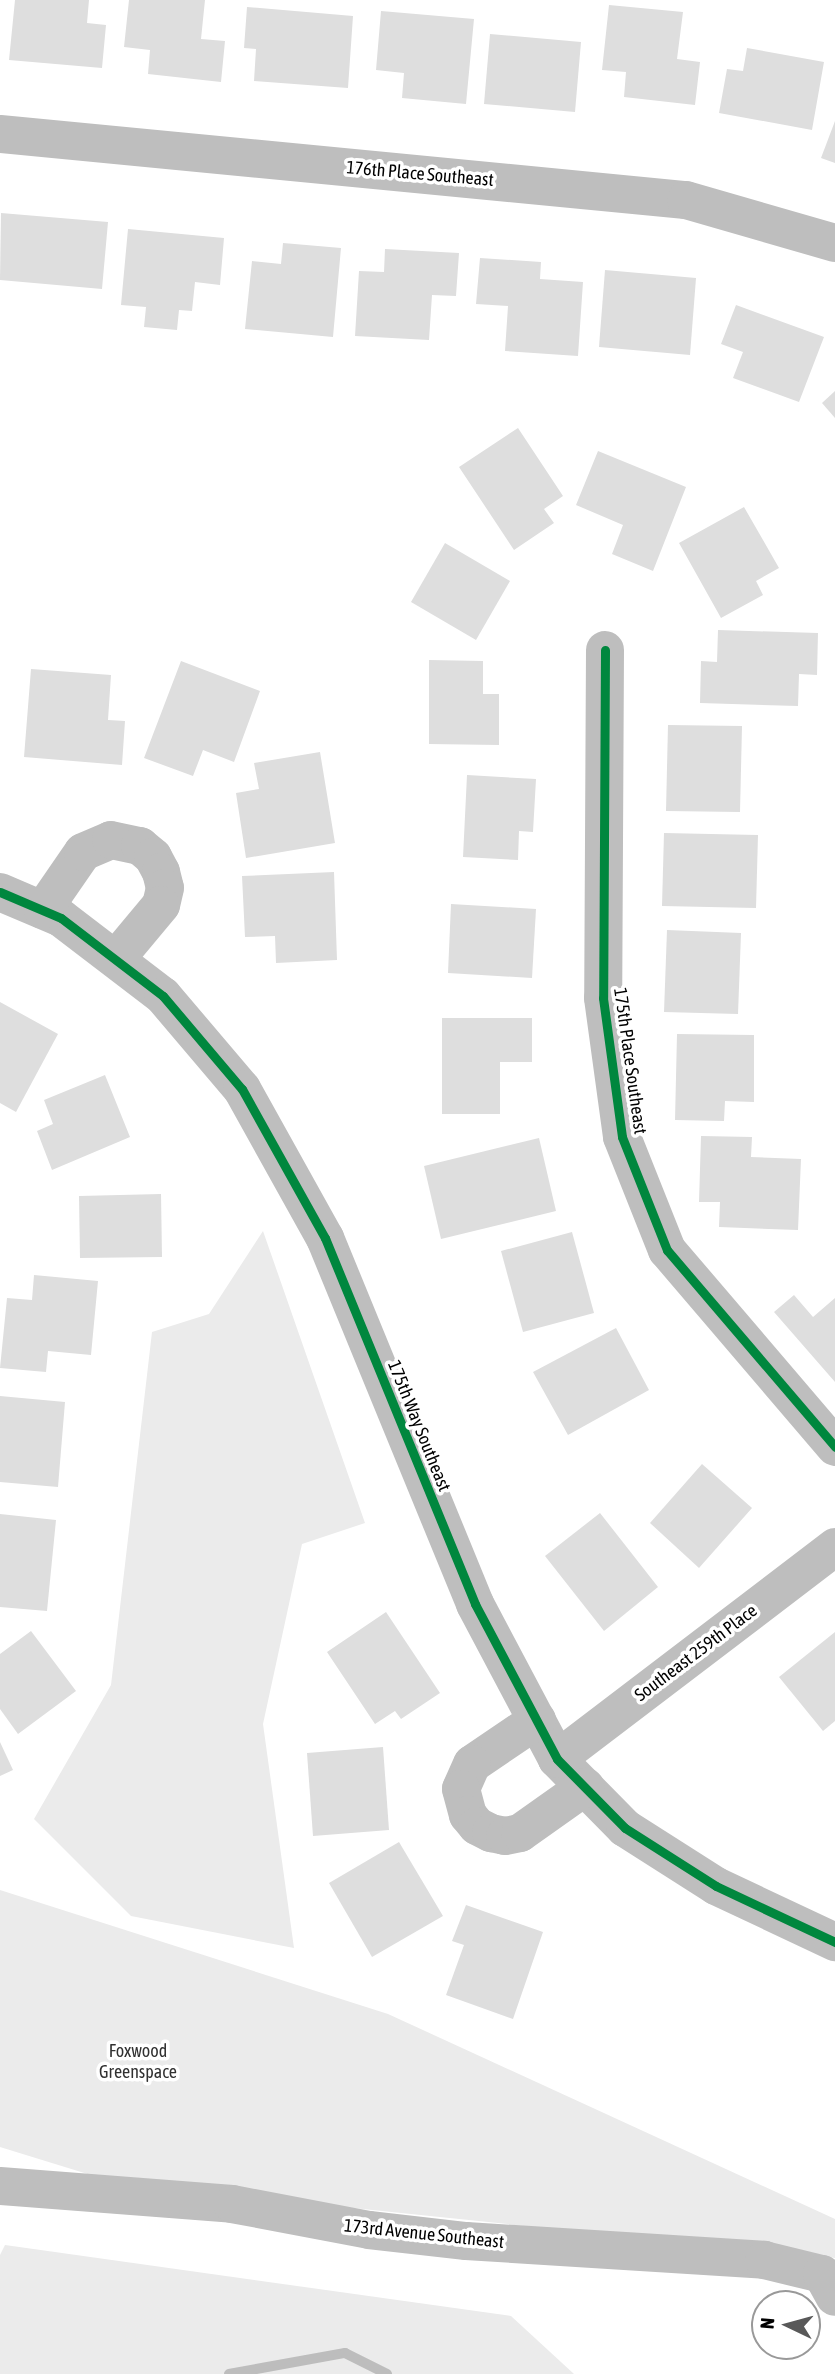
<!DOCTYPE html>
<style>
body{margin:0}
#map{position:relative;width:835px;height:2374px;overflow:hidden;background:#fff;font-family:"Asap Condensed",sans-serif}
div>[style]{position:absolute}
[style*='--x']{left:calc(var(--x)*1px);top:calc(var(--y)*1px);width:calc(var(--w)*1px);rotate:calc(var(--a)*1deg)}
.green>*{inset:0;background:#ebebeb}
.stream>*{height:10px;margin:-5px;padding:0 5px;transform-origin:5px;border-radius:5px;background:#bdbdbd}
.building>*{inset:0;background:#dedede}
.street>*{height:38px;margin:-19px;padding:0 19px;transform-origin:19px;border-radius:19px;background:#bebebe}
.cycleway>*{height:9px;margin:-4.5px;padding:0 4.5px;transform-origin:4.5px;border-radius:4.5px;background:#00873e}
span{translate:-50% -50%;white-space:nowrap;text-align:center;line-height:1.15;-webkit-text-stroke:7px #fff;paint-order:stroke}
.street-label{font-size:18px;color:#000}
.park-label{font-size:18px;color:#313131}
.north{position:absolute;left:751px;top:2290px;width:70px;height:70px;box-sizing:border-box;background:#fff;border:2px solid #999;border-radius:50%;rotate:275deg;font-size:19px;font-weight:700;line-height:28px;text-align:center;color:#000}
.north::after{content:'';display:block;margin:auto;width:24px;height:32px;background:#595959;clip-path:polygon(50% 0,100% 100%,50% 72%,0 100%)}
</style>
<div id="map">
<div class="green">
<i style="clip-path:polygon(263px 1231px,365px 1523px,302px 1544px,263px 1724px,294px 1948px,131px 1916px,34px 1819px,111px 1685px,152px 1332px,209px 1314px)"></i>
<i style="clip-path:polygon(0 1890px,388px 2014px,835px 2219px,835px 2258px,120px 2184px,0 2147px)"></i>
<i style="clip-path:polygon(5px 2245px,511px 2316px,574px 2374px,0 2374px,0 2255px)"></i>
</div>
<div class="stream">
<i style="--x:229;--y:2374;--w:118;--a:-10.3"></i>
<i style="--x:345;--y:2353;--w:47;--a:26.6"></i>
</div>
<div class="building">
<i style="clip-path:polygon(15px 0,89px 0,87px 23px,106px 25px,102px 68px,9px 60px)"></i>
<i style="clip-path:polygon(129px 0,205px 0,201px 39px,225px 41px,221px 82px,148px 74px,150px 50px,124px 47px)"></i>
<i style="clip-path:polygon(609px 5px,683px 12px,677px 59px,700px 62px,695px 105px,624px 97px,626px 72px,602px 70px)"></i>
<i style="clip-path:polygon(247px 7px,353px 16px,348px 88px,254px 81px,256px 49px,244px 48px)"></i>
<i style="clip-path:polygon(381px 11px,474px 19px,466px 104px,402px 98px,404px 73px,376px 70px)"></i>
<i style="clip-path:polygon(490px 34px,581px 42px,575px 112px,484px 104px)"></i>
<i style="clip-path:polygon(747px 48px,824px 62px,812px 130px,719px 113px,727px 69px,743px 71px)"></i>
<i style="clip-path:polygon(835px 121px,835px 163px,821px 158px)"></i>
<i style="clip-path:polygon(1px 213px,108px 222px,102px 289px,0 280px)"></i>
<i style="clip-path:polygon(128px 229px,224px 238px,220px 285px,195px 282px,192px 311px,179px 310px,177px 330px,144px 327px,146px 307px,121px 305px)"></i>
<i style="clip-path:polygon(283px 243px,341px 248px,333px 337px,245px 329px,252px 261px,281px 264px)"></i>
<i style="clip-path:polygon(385px 249px,459px 253px,456px 296px,432px 295px,429px 340px,355px 336px,359px 271px,384px 272px)"></i>
<i style="clip-path:polygon(480px 258px,541px 262px,540px 279px,583px 282px,578px 356px,505px 351px,508px 306px,476px 304px)"></i>
<i style="clip-path:polygon(605px 270px,696px 278px,690px 355px,599px 347px)"></i>
<i style="clip-path:polygon(736px 305px,824px 337px,799px 402px,733px 378px,743px 352px,721px 344px)"></i>
<i style="clip-path:polygon(835px 391px,835px 418px,822px 403px)"></i>
<i style="clip-path:polygon(518px 428px,563px 496px,544px 509px,554px 523px,514px 550px,459px 467px)"></i>
<i style="clip-path:polygon(598px 451px,686px 487px,653px 571px,612px 554px,623px 525px,576px 505px)"></i>
<i style="clip-path:polygon(744px 507px,779px 568px,756px 581px,763px 595px,721px 618px,679px 543px)"></i>
<i style="clip-path:polygon(445px 543px,510px 581px,476px 640px,411px 602px)"></i>
<i style="clip-path:polygon(718px 630px,818px 633px,817px 675px,799px 674px,798px 706px,700px 703px,701px 661px,717px 662px)"></i>
<i style="clip-path:polygon(429px 660px,483px 661px,483px 694px,499px 694px,499px 745px,429px 744px)"></i>
<i style="clip-path:polygon(181px 661px,260px 691px,234px 762px,203px 750px,193px 776px,144px 758px)"></i>
<i style="clip-path:polygon(31px 669px,111px 675px,108px 720px,125px 721px,122px 765px,24px 757px)"></i>
<i style="clip-path:polygon(668px 725px,742px 726px,740px 812px,666px 811px)"></i>
<i style="clip-path:polygon(320px 752px,335px 843px,246px 858px,236px 793px,259px 789px,254px 763px)"></i>
<i style="clip-path:polygon(467px 775px,536px 779px,533px 832px,519px 831px,518px 860px,463px 857px)"></i>
<i style="clip-path:polygon(664px 833px,758px 835px,756px 908px,662px 906px)"></i>
<i style="clip-path:polygon(334px 872px,337px 960px,276px 963px,275px 936px,245px 937px,242px 876px)"></i>
<i style="clip-path:polygon(451px 904px,536px 909px,532px 978px,448px 973px)"></i>
<i style="clip-path:polygon(667px 930px,741px 933px,738px 1014px,664px 1012px)"></i>
<i style="clip-path:polygon(0 1002px,58px 1034px,16px 1112px,0 1103px)"></i>
<i style="clip-path:polygon(442px 1018px,532px 1018px,532px 1062px,500px 1062px,500px 1114px,442px 1114px)"></i>
<i style="clip-path:polygon(677px 1034px,754px 1035px,754px 1102px,725px 1101px,724px 1121px,675px 1120px)"></i>
<i style="clip-path:polygon(105px 1075px,130px 1137px,52px 1170px,37px 1131px,53px 1124px,44px 1100px)"></i>
<i style="clip-path:polygon(701px 1136px,752px 1137px,751px 1157px,801px 1159px,798px 1230px,719px 1227px,720px 1202px,699px 1202px)"></i>
<i style="clip-path:polygon(539px 1138px,556px 1211px,441px 1239px,424px 1166px)"></i>
<i style="clip-path:polygon(161px 1194px,162px 1257px,80px 1258px,79px 1196px)"></i>
<i style="clip-path:polygon(572px 1232px,594px 1313px,523px 1332px,501px 1251px)"></i>
<i style="clip-path:polygon(34px 1275px,98px 1281px,91px 1355px,48px 1351px,46px 1372px,0 1368px,7px 1298px,32px 1300px)"></i>
<i style="clip-path:polygon(794px 1295px,813px 1317px,835px 1298px,835px 1382px,774px 1312px)"></i>
<i style="clip-path:polygon(616px 1328px,649px 1390px,568px 1435px,533px 1372px)"></i>
<i style="clip-path:polygon(0 1396px,65px 1402px,58px 1487px,0 1482px)"></i>
<i style="clip-path:polygon(702px 1464px,752px 1508px,699px 1568px,650px 1523px)"></i>
<i style="clip-path:polygon(600px 1513px,658px 1587px,604px 1631px,545px 1556px)"></i>
<i style="clip-path:polygon(0 1514px,56px 1520px,47px 1611px,0 1607px)"></i>
<i style="clip-path:polygon(386px 1612px,440px 1693px,401px 1719px,395px 1711px,375px 1724px,327px 1652px)"></i>
<i style="clip-path:polygon(31px 1631px,76px 1691px,18px 1734px,0 1709px,0 1654px)"></i>
<i style="clip-path:polygon(835px 1632px,835px 1721px,823px 1731px,779px 1677px)"></i>
<i style="clip-path:polygon(0 1742px,13px 1770px,0 1776px)"></i>
<i style="clip-path:polygon(383px 1747px,389px 1830px,313px 1836px,307px 1753px)"></i>
<i style="clip-path:polygon(399px 1842px,443px 1916px,372px 1957px,329px 1883px)"></i>
<i style="clip-path:polygon(466px 1905px,543px 1932px,513px 2019px,446px 1995px,464px 1945px,452px 1941px)"></i>
</div>
<div class="street">
<i style="--x:0;--y:134;--w:689;--a:5.5"></i>
<i style="--x:686;--y:200;--w:155;--a:16.1"></i>
<i style="--x:605;--y:650;--w:348;--a:90.3"></i>
<i style="--x:603;--y:998;--w:140;--a:82.2"></i>
<i style="--x:622;--y:1137;--w:122;--a:68.3"></i>
<i style="--x:667;--y:1250;--w:259;--a:49.5"></i>
<i style="--x:0;--y:892;--w:66;--a:23.1"></i>
<i style="--x:61;--y:918;--w:128;--a:37.4"></i>
<i style="--x:163;--y:996;--w:122;--a:49.7"></i>
<i style="--x:242;--y:1089;--w:171;--a:60.9"></i>
<i style="--x:325;--y:1238;--w:396;--a:67.7"></i>
<i style="--x:475;--y:1604;--w:175;--a:62.1"></i>
<i style="--x:557;--y:1759;--w:97;--a:45.4"></i>
<i style="--x:625;--y:1828;--w:108;--a:32.5"></i>
<i style="--x:716;--y:1886;--w:132;--a:25.2"></i>
<i style="--x:43;--y:910;--w:70;--a:-55.4"></i>
<i style="--x:83;--y:852;--w:30;--a:-23"></i>
<i style="--x:111;--y:840;--w:30;--a:12"></i>
<i style="--x:140;--y:846;--w:17;--a:40"></i>
<i style="--x:153;--y:857;--w:17;--a:62"></i>
<i style="--x:161;--y:872;--w:16;--a:76"></i>
<i style="--x:165;--y:888;--w:17;--a:103"></i>
<i style="--x:161;--y:905;--w:70;--a:129.8"></i>
<i style="--x:537;--y:1720;--w:78;--a:145.9"></i>
<i style="--x:472;--y:1764;--w:27;--a:114"></i>
<i style="--x:461;--y:1789;--w:27;--a:75"></i>
<i style="--x:468;--y:1815;--w:14;--a:51"></i>
<i style="--x:477;--y:1826;--w:16;--a:27"></i>
<i style="--x:491;--y:1833;--w:14;--a:12"></i>
<i style="--x:505;--y:1836;--w:15;--a:-11"></i>
<i style="--x:520;--y:1833;--w:80;--a:-35.3"></i>
<i style="--x:557;--y:1759;--w:350;--a:-37.3"></i>
<i style="--x:0;--y:2186;--w:233;--a:4.4"></i>
<i style="--x:232;--y:2204;--w:139;--a:10.7"></i>
<i style="--x:369;--y:2230;--w:98;--a:6.5"></i>
<i style="--x:466;--y:2241;--w:299;--a:3.6"></i>
<i style="--x:764;--y:2260;--w:60;--a:13.6"></i>
<i style="--x:822;--y:2274;--w:26;--a:61"></i>
</div>
<div class="cycleway">
<i style="--x:605;--y:650;--w:348;--a:90.3"></i>
<i style="--x:603;--y:998;--w:140;--a:82.2"></i>
<i style="--x:622;--y:1137;--w:122;--a:68.3"></i>
<i style="--x:667;--y:1250;--w:259;--a:49.5"></i>
<i style="--x:0;--y:892;--w:66;--a:23.1"></i>
<i style="--x:61;--y:918;--w:128;--a:37.4"></i>
<i style="--x:163;--y:996;--w:122;--a:49.7"></i>
<i style="--x:242;--y:1089;--w:171;--a:60.9"></i>
<i style="--x:325;--y:1238;--w:396;--a:67.7"></i>
<i style="--x:475;--y:1604;--w:175;--a:62.1"></i>
<i style="--x:557;--y:1759;--w:97;--a:45.4"></i>
<i style="--x:625;--y:1828;--w:108;--a:32.5"></i>
<i style="--x:716;--y:1886;--w:132;--a:25.2"></i>
</div>
<div class="street-label">
<span style="left:420px;top:174px;rotate:5deg">176th Place Southeast</span>
<span style="left:630px;top:1061px;rotate:82deg">175th Place Southeast</span>
<span style="left:419px;top:1426px;rotate:68deg">175th Way Southeast</span>
<span style="left:696px;top:1653px;rotate:-37deg">Southeast 259th Place</span>
<span style="left:424px;top:2234px;rotate:6deg">173rd Avenue Southeast</span>
</div>
<div class="park-label">
<span style="left:138px;top:2062px">Foxwood<br>Greenspace</span>
</div>
<div class="north">N</div>
</div>
